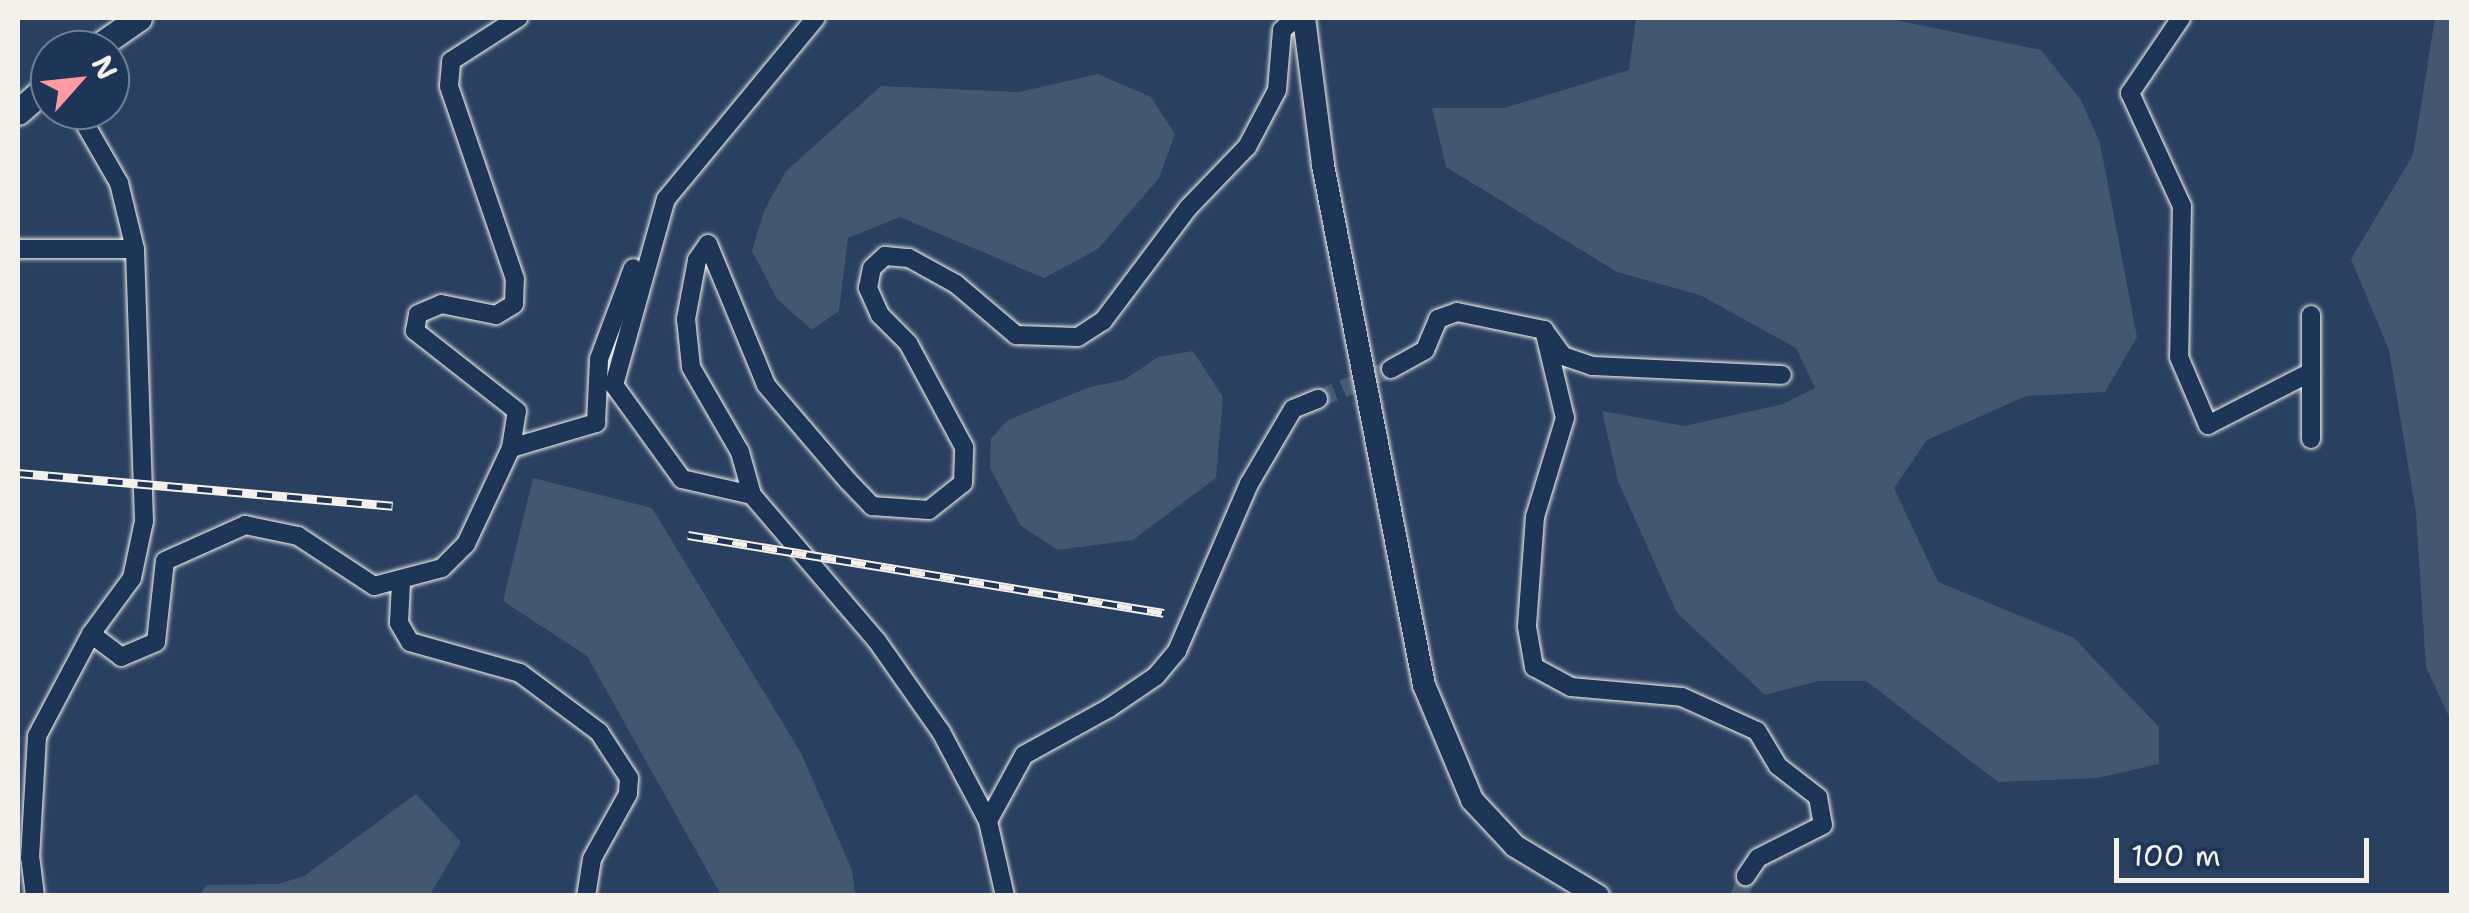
<!DOCTYPE html>
<style>
body{margin:0}
#map{position:relative;width:2469px;height:913px;overflow:hidden;background:#2a4060;font-family:"Shantell Sans",sans-serif}
div>[style]{position:absolute}
[style*='--x']{left:calc(var(--x)*1px);top:calc(var(--y)*1px);width:calc(var(--w)*1px);rotate:calc(var(--a)*1deg)}
.green>*{inset:0;background:#445771}
.minor-tunnel>*{height:18px;margin-top:-9px;transform-origin:0;background:repeating-linear-gradient(90deg,#485b74 0 18px,transparent 0 27px)}
.roads{filter:drop-shadow(0 0 2px #f4f1e8) drop-shadow(0 0 2px #f4f1e8)}
.minor>*{height:18px;margin:-9px;padding:0 9px;transform-origin:9px;border-radius:9px;background:#1d3557}
.tertiary>*{height:22px;margin:-11px;padding:0 11px;transform-origin:11px;border-radius:11px;background:#1d3557}
.secondary>*{height:25px;margin:-12.5px;padding:0 12.5px;transform-origin:12.5px;border-radius:12.5px;background:#1d3557}
.rail>*{height:9px;margin-top:-4.5px;transform-origin:0;background:repeating-linear-gradient(90deg,#1d3557 0 15px,#f4f1e8 0 30px);box-sizing:border-box;border-block:2px solid #f4f1e8}
span{translate:-50% -50%;white-space:nowrap;text-align:center;line-height:1.15;-webkit-text-stroke:10px #1d3557;paint-order:stroke}
.frame{position:absolute;inset:0;border:20px solid #f4f1e8;pointer-events:none}
.north{position:absolute;left:30px;top:30px;width:100px;height:100px;box-sizing:border-box;background:#1d3557;border:2px solid #738091;border-radius:50%;rotate:63deg;font-size:28px;font-weight:700;line-height:40px;text-align:center;color:#f4f1e8}
.north::after{content:'';display:block;margin:auto;width:35px;height:45px;background:#ff9aa2;clip-path:polygon(50% 0,100% 100%,50% 72%,0 100%)}
.scale{position:absolute;left:2114px;top:838px;width:255px;height:45px;box-sizing:border-box;border:5px solid #f4f1e8;border-top:0;padding-left:12px;font-size:30px;line-height:35px;white-space:nowrap;color:#f4f1e8;-webkit-text-stroke:8px #1d3557;paint-order:stroke}
</style>
<div id="map">
<div class="green">
<i style="clip-path:polygon(1636px 18px,1885px 18px,2041px 50px,2081px 100px,2100px 143px,2137px 337px,2105px 392px,2026px 396px,1927px 440px,1894px 488px,1938px 582px,2074px 638px,2159px 727px,2159px 764px,2097px 778px,1998px 782px,1866px 681px,1818px 681px,1765px 695px,1677px 613px,1618px 481px,1602px 411px,1684px 426px,1783px 404px,1815px 388px,1796px 348px,1700px 295px,1617px 272px,1446px 167px,1432px 108px,1504px 108px,1629px 70px)"></i>
<i style="clip-path:polygon(2435px 18px,2452px 18px,2451px 721px,2426px 667px,2416px 513px,2389px 350px,2351px 259px,2413px 155px)"></i>
<i style="clip-path:polygon(1098px 74px,1151px 97px,1175px 134px,1159px 178px,1098px 249px,1044px 278px,900px 217px,848px 238px,839px 311px,812px 330px,777px 299px,752px 251px,764px 211px,786px 171px,881px 86px,1019px 92px)"></i>
<i style="clip-path:polygon(1193px 351px,1223px 397px,1216px 478px,1133px 540px,1058px 550px,1021px 526px,990px 468px,991px 438px,1008px 420px,1090px 387px,1124px 380px,1158px 357px)"></i>
<i style="clip-path:polygon(533px 478px,652px 508px,801px 753px,852px 870px,855px 895px,721px 895px,587px 656px,503px 601px)"></i>
<i style="clip-path:polygon(416px 794px,461px 842px,430px 895px,200px 895px,206px 885px,278px 884px,304px 876px)"></i>
</div>
<div class="minor-tunnel">
<i style="--x:1318;--y:399;--w:79;--a:-22.3"></i>
<i style="--x:1740;--y:896;--w:21;--a:-73"></i>
</div>
<div class="roads">
<div class="minor">
<i style="--x:2181;--y:18;--w:91;--a:124.2"></i>
<i style="--x:2130;--y:93;--w:124;--a:65.3"></i>
<i style="--x:2182;--y:206;--w:151;--a:91.1"></i>
<i style="--x:2179;--y:357;--w:74;--a:66.9"></i>
<i style="--x:2208;--y:425;--w:116;--a:-27.2"></i>
<i style="--x:2311;--y:372;--w:57;--a:-90"></i>
<i style="--x:18;--y:249;--w:117;--a:0"></i>
<i style="--x:1544;--y:330;--w:90;--a:76.6"></i>
<i style="--x:1565;--y:418;--w:103;--a:106.9"></i>
<i style="--x:1535;--y:517;--w:110;--a:94.2"></i>
<i style="--x:1527;--y:627;--w:41;--a:80.1"></i>
<i style="--x:1534;--y:667;--w:42;--a:28.4"></i>
<i style="--x:1571;--y:687;--w:111;--a:5.1"></i>
<i style="--x:1682;--y:697;--w:82;--a:24.4"></i>
<i style="--x:1757;--y:731;--w:41;--a:59"></i>
<i style="--x:1778;--y:766;--w:51;--a:37.8"></i>
<i style="--x:1818;--y:797;--w:28;--a:80"></i>
<i style="--x:1823;--y:825;--w:73;--a:153.1"></i>
<i style="--x:1758;--y:858;--w:22;--a:124"></i>
<i style="--x:1391;--y:369;--w:39;--a:-29"></i>
<i style="--x:1425;--y:350;--w:34;--a:-67"></i>
<i style="--x:1438;--y:319;--w:20;--a:-20"></i>
<i style="--x:1457;--y:312;--w:89;--a:11.7"></i>
<i style="--x:1544;--y:330;--w:32;--a:54"></i>
<i style="--x:1563;--y:356;--w:31;--a:19"></i>
<i style="--x:1592;--y:366;--w:190;--a:2.7"></i>
<i style="--x:2311;--y:372;--w:67;--a:90"></i>
<i style="--x:511;--y:448;--w:89;--a:-16.4"></i>
<i style="--x:596;--y:423;--w:64;--a:-87.3"></i>
<i style="--x:599;--y:359;--w:97;--a:-69.5"></i>
<i style="--x:752;--y:495;--w:72;--a:-167.1"></i>
<i style="--x:682;--y:479;--w:116;--a:-125.9"></i>
<i style="--x:614;--y:385;--w:193;--a:-74.4"></i>
<i style="--x:666;--y:199;--w:235;--a:-50.4"></i>
<i style="--x:401;--y:583;--w:40;--a:92.9"></i>
<i style="--x:399;--y:623;--w:22;--a:60"></i>
<i style="--x:410;--y:642;--w:114;--a:15.7"></i>
<i style="--x:520;--y:673;--w:99;--a:36.8"></i>
<i style="--x:599;--y:732;--w:55;--a:56.9"></i>
<i style="--x:629;--y:778;--w:16;--a:94"></i>
<i style="--x:628;--y:794;--w:74;--a:119"></i>
<i style="--x:592;--y:859;--w:37;--a:99"></i>
<i style="--x:91;--y:634;--w:38;--a:37"></i>
<i style="--x:121;--y:657;--w:38;--a:-23"></i>
<i style="--x:156;--y:642;--w:81;--a:-83.7"></i>
<i style="--x:165;--y:561;--w:88;--a:-24.2"></i>
<i style="--x:245;--y:525;--w:54;--a:11.7"></i>
<i style="--x:298;--y:536;--w:91;--a:33.3"></i>
<i style="--x:374;--y:586;--w:70;--a:-14.8"></i>
<i style="--x:442;--y:568;--w:34;--a:-45"></i>
<i style="--x:466;--y:544;--w:106;--a:-64.9"></i>
<i style="--x:511;--y:448;--w:37;--a:-81"></i>
<i style="--x:517;--y:411;--w:130;--a:-141.9"></i>
<i style="--x:415;--y:331;--w:17;--a:-80"></i>
<i style="--x:418;--y:314;--w:25;--a:-23"></i>
<i style="--x:441;--y:304;--w:56;--a:11.3"></i>
<i style="--x:496;--y:315;--w:21;--a:-31"></i>
<i style="--x:514;--y:304;--w:25;--a:-88"></i>
<i style="--x:515;--y:279;--w:204;--a:-108.9"></i>
<i style="--x:449;--y:86;--w:25;--a:-85"></i>
<i style="--x:451;--y:61;--w:80;--a:-32.7"></i>
<i style="--x:988;--y:821;--w:75;--a:-61.4"></i>
<i style="--x:1024;--y:755;--w:97;--a:-28.9"></i>
<i style="--x:1109;--y:708;--w:57;--a:-34.2"></i>
<i style="--x:1156;--y:676;--w:33;--a:-50"></i>
<i style="--x:1177;--y:651;--w:182;--a:-66.7"></i>
<i style="--x:1249;--y:484;--w:87;--a:-59.6"></i>
<i style="--x:1293;--y:409;--w:27;--a:-22"></i>
<i style="--x:35;--y:896;--w:38;--a:-97"></i>
<i style="--x:30;--y:858;--w:122;--a:-86.7"></i>
<i style="--x:37;--y:736;--w:115;--a:-62.1"></i>
<i style="--x:91;--y:634;--w:69;--a:-53.8"></i>
<i style="--x:132;--y:578;--w:58;--a:-78.1"></i>
<i style="--x:144;--y:521;--w:272;--a:-91.9"></i>
<i style="--x:135;--y:249;--w:68;--a:-103.6"></i>
<i style="--x:119;--y:183;--w:84;--a:-119.9"></i>
<i style="--x:1005;--y:896;--w:77;--a:-102.8"></i>
<i style="--x:988;--y:821;--w:101;--a:-117.8"></i>
<i style="--x:941;--y:732;--w:111;--a:-125.1"></i>
<i style="--x:877;--y:641;--w:192;--a:-130.6"></i>
<i style="--x:752;--y:495;--w:45;--a:-105.6"></i>
<i style="--x:740;--y:452;--w:98;--a:-120"></i>
<i style="--x:691;--y:367;--w:48;--a:-95.9"></i>
<i style="--x:686;--y:319;--w:60;--a:-79.4"></i>
<i style="--x:697;--y:260;--w:19;--a:-55"></i>
<i style="--x:708;--y:244;--w:152;--a:67.6"></i>
<i style="--x:766;--y:385;--w:126;--a:49.5"></i>
<i style="--x:848;--y:481;--w:35;--a:46"></i>
<i style="--x:872;--y:506;--w:57;--a:4"></i>
<i style="--x:929;--y:510;--w:43;--a:-38.5"></i>
<i style="--x:963;--y:483;--w:36;--a:-88"></i>
<i style="--x:964;--y:447;--w:118;--a:-118.3"></i>
<i style="--x:908;--y:343;--w:40;--a:-135"></i>
<i style="--x:880;--y:315;--w:30;--a:-114"></i>
<i style="--x:868;--y:288;--w:20;--a:-79"></i>
<i style="--x:872;--y:268;--w:18;--a:-43"></i>
<i style="--x:885;--y:256;--w:24;--a:5"></i>
<i style="--x:909;--y:258;--w:54;--a:29"></i>
<i style="--x:956;--y:284;--w:79;--a:40.4"></i>
<i style="--x:1016;--y:335;--w:62;--a:1.8"></i>
<i style="--x:1078;--y:337;--w:30;--a:-33"></i>
<i style="--x:1103;--y:321;--w:141;--a:-53"></i>
<i style="--x:1188;--y:208;--w:85;--a:-46"></i>
<i style="--x:1247;--y:147;--w:64;--a:-62.2"></i>
<i style="--x:1277;--y:90;--w:60;--a:-85.2"></i>
<i style="--x:1282;--y:30;--w:18;--a:-41"></i>
</div>
<div class="tertiary">
<i style="--x:1304;--y:18;--w:148;--a:82.6"></i>
<i style="--x:1323;--y:165;--w:530;--a:79.01"></i>
<i style="--x:1424;--y:685;--w:125;--a:67.3"></i>
<i style="--x:1472;--y:800;--w:63;--a:46.9"></i>
<i style="--x:1515;--y:846;--w:97;--a:31.1"></i>
</div>
<div class="secondary">
<i style="--x:93;--y:50;--w:56;--a:-34.8"></i>
<i style="--x:18;--y:112;--w:43;--a:-41.2"></i>
</div>
</div>
<div class="rail">
<i style="--x:18;--y:473;--w:376;--a:5"></i>
<i style="--x:688;--y:535;--w:482;--a:9.3"></i>
</div>
<div class="frame"></div>
<div class="north">N</div>
<div class="scale">100 m</div>
</div>
